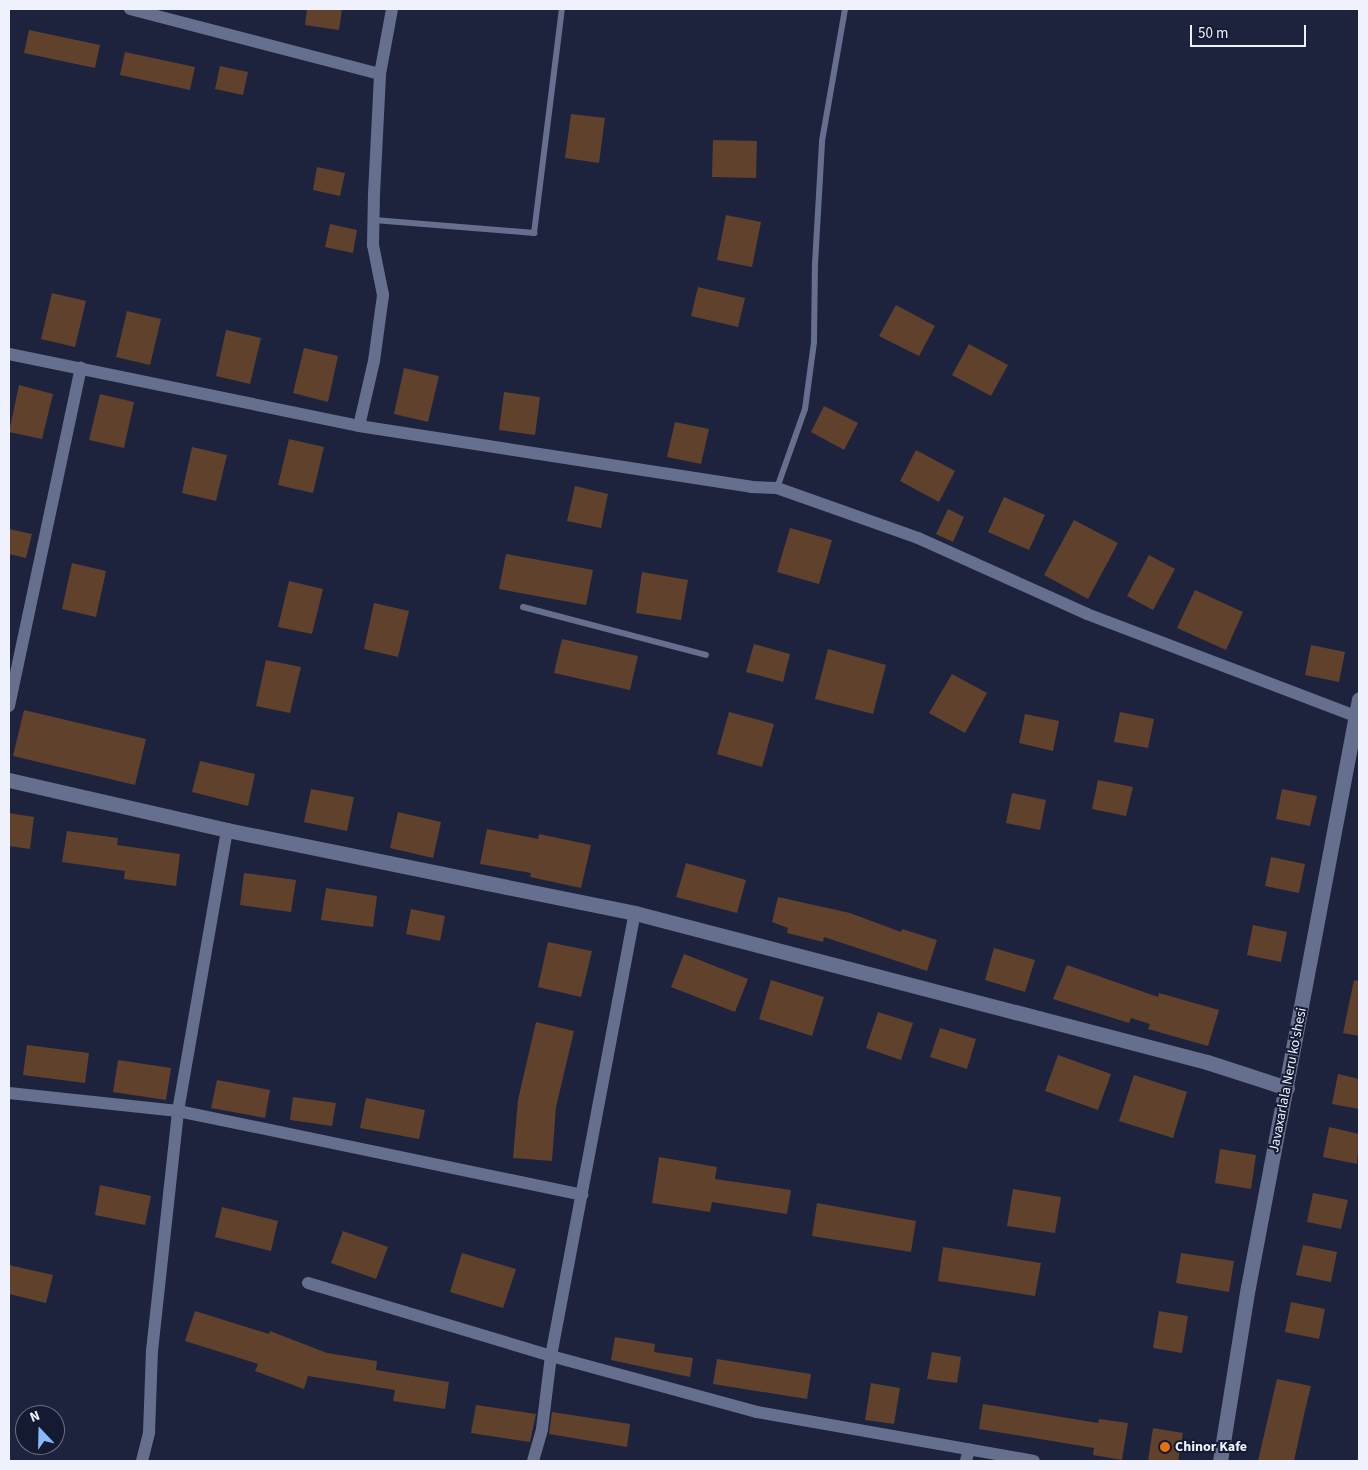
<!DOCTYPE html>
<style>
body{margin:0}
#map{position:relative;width:1368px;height:1470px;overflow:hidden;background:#1d233d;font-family:"Source Sans 3",sans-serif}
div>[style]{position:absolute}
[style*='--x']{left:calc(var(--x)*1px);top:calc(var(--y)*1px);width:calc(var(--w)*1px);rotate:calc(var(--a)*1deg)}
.building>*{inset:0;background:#60412c}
.lane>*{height:6px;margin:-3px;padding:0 3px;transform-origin:3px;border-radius:3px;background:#666f8d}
.street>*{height:12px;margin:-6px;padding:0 6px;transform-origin:6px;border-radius:6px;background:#666f8d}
.secondary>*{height:15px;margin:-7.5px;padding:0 7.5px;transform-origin:7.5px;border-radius:7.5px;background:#666f8d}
.dots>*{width:14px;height:14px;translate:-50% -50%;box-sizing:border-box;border:2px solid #141a32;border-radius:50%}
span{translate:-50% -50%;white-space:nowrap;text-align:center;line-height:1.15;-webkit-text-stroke:4px #141a32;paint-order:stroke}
.street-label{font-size:14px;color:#eff2fd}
.poi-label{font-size:14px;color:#eff2fd;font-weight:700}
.left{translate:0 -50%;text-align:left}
.frame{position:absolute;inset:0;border:10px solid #eff2fd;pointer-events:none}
.north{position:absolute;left:15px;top:1405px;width:50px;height:50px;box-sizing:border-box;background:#141a32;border:1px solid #6c7083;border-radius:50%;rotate:339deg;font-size:14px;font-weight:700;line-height:20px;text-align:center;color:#eff2fd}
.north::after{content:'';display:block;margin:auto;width:18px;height:22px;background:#89bafc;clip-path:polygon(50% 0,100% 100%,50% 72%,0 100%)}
.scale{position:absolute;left:1190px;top:25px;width:116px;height:22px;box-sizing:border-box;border:2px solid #eff2fd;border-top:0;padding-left:6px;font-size:15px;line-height:18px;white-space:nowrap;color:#eff2fd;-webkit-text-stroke:4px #141a32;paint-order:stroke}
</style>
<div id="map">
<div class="building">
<i style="clip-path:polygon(307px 9px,342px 9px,339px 30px,305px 25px)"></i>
<i style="clip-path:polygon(29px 30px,100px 45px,95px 68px,24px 53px)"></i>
<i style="clip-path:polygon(125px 52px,195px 67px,190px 90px,120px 75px)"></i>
<i style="clip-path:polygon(220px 66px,248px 72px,243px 95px,215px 89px)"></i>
<i style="clip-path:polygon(571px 114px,605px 118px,599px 163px,565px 158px)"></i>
<i style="clip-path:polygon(713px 140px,757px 141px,756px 178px,712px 177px)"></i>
<i style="clip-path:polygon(317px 167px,345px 173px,340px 196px,313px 190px)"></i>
<i style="clip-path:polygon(726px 215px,761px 222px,752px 267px,717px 260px)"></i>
<i style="clip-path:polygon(330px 224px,357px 230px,353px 253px,325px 247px)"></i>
<i style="clip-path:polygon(698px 287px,745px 298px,738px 327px,691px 316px)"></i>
<i style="clip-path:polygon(52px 293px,86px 301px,75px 347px,41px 339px)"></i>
<i style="clip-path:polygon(896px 305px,935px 326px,919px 356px,879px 336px)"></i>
<i style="clip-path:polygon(127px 311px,161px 319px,150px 365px,116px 357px)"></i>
<i style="clip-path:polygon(226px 330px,261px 338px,250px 384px,216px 376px)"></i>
<i style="clip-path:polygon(969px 344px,1008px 365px,991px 396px,952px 375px)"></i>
<i style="clip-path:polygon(304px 348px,338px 356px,328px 402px,293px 393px)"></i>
<i style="clip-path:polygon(404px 368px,439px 376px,428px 422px,394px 414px)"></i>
<i style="clip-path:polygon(19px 385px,53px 394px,42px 439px,9px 432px)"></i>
<i style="clip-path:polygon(504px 392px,540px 397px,535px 435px,499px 430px)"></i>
<i style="clip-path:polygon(100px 394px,134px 402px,124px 448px,89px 440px)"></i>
<i style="clip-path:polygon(824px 406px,858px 423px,844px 450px,811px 432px)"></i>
<i style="clip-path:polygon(675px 422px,709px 429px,701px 464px,667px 457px)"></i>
<i style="clip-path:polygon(289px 439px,324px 447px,313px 493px,278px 485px)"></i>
<i style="clip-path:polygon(192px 447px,227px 455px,216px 501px,182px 493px)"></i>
<i style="clip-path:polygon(916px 450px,955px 471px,939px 502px,900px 481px)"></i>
<i style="clip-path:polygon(575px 486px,608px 494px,601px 528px,567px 521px)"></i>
<i style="clip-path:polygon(1004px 497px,1045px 515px,1029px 550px,988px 532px)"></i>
<i style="clip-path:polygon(948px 509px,964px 517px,953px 542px,936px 534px)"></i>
<i style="clip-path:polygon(1074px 520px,1118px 543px,1088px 599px,1044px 575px)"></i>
<i style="clip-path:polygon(790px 528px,832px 540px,819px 584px,777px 572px)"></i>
<i style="clip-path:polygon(9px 529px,32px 534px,26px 558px,9px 554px)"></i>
<i style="clip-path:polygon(506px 554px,593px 570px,586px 605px,499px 589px)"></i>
<i style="clip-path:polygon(1149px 555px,1175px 569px,1153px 610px,1127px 596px)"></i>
<i style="clip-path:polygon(72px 563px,106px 571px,96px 617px,62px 609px)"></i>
<i style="clip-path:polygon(642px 572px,688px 580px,681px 620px,636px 613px)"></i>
<i style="clip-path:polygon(289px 581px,323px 589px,312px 634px,278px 627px)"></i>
<i style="clip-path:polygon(1195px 590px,1243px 612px,1226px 650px,1177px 628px)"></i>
<i style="clip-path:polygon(374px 603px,409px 611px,398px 657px,364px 649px)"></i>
<i style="clip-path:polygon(562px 639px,638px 656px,630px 690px,554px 673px)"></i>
<i style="clip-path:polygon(754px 644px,790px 654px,783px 682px,746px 672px)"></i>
<i style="clip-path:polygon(1311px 645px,1345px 652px,1339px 682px,1305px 675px)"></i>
<i style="clip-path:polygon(828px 649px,886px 665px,873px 714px,815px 699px)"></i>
<i style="clip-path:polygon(266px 660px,301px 667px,290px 713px,256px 706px)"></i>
<i style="clip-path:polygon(952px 674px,987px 693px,965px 733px,929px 713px)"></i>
<i style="clip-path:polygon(24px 710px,146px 739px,135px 785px,13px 756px)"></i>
<i style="clip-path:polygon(729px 712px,774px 724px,762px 767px,717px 754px)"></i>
<i style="clip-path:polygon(1120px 712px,1154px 719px,1148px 748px,1114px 742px)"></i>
<i style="clip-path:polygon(1025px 714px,1059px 721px,1053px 751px,1019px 743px)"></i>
<i style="clip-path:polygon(200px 761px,255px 774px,248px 806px,192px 792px)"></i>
<i style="clip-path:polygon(1098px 780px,1133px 787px,1126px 816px,1092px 809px)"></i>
<i style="clip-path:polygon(311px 789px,354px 797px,347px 831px,304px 822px)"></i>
<i style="clip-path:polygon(1282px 789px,1317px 796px,1310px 826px,1276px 819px)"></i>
<i style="clip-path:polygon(1012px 793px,1046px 800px,1040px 830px,1006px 823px)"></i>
<i style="clip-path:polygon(398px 812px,441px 822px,433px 858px,390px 848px)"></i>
<i style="clip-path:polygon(9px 813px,34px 817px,30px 849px,9px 846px)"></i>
<i style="clip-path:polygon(487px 829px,538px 839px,539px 834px,591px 845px,581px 888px,530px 877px,531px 873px,480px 864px)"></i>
<i style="clip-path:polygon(67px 831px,118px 838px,117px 845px,180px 854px,176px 886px,124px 879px,125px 871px,62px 862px)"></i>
<i style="clip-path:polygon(1271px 857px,1305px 864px,1299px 893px,1265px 886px)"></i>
<i style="clip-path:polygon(686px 863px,746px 880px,737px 913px,676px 897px)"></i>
<i style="clip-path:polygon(244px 873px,296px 880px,291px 912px,240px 905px)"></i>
<i style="clip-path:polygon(326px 888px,377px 896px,373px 927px,321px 920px)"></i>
<i style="clip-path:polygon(778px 897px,850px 913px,901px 932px,902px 929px,937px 940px,927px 971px,824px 937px,823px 942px,787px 933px,788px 928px,772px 922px)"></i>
<i style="clip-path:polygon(411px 909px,445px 916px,440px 941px,406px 934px)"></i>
<i style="clip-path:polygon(1253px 925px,1287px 932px,1281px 962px,1247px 955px)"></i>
<i style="clip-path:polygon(548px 942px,592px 951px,581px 997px,538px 987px)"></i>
<i style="clip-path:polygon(994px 948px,1035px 960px,1025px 992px,985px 980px)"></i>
<i style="clip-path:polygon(684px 954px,748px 979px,735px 1012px,671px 987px)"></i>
<i style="clip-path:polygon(1067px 965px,1158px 997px,1159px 993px,1219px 1010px,1208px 1046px,1148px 1029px,1150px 1024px,1131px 1018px,1129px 1023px,1053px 999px)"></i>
<i style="clip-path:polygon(771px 980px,824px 997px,812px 1036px,759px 1019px)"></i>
<i style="clip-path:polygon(1354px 980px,1359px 981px,1359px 1036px,1343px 1033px)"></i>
<i style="clip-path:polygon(878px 1012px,913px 1023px,901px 1060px,866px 1048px)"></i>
<i style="clip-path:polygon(536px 1022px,574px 1031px,556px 1107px,552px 1161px,513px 1158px,518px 1100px)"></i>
<i style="clip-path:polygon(940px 1028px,976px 1039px,967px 1069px,930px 1057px)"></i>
<i style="clip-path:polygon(27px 1045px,89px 1053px,85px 1083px,23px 1075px)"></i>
<i style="clip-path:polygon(1058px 1055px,1111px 1074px,1098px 1110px,1045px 1091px)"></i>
<i style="clip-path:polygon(118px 1060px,171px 1068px,166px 1100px,113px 1092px)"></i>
<i style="clip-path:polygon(1338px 1074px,1359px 1079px,1359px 1109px,1332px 1104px)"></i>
<i style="clip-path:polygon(1134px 1075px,1187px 1092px,1173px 1138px,1119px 1121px)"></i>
<i style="clip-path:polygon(217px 1080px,270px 1090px,265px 1118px,211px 1108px)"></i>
<i style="clip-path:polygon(293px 1097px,336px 1103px,332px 1126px,290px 1120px)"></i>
<i style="clip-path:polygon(366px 1098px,425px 1110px,419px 1139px,360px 1128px)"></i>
<i style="clip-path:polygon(1329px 1127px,1359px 1134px,1357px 1164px,1323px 1157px)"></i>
<i style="clip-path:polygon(1220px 1149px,1256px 1155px,1251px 1189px,1215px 1183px)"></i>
<i style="clip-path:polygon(659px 1157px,717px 1167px,715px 1179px,791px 1190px,787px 1214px,712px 1202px,710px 1212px,652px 1203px)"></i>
<i style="clip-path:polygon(100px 1185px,151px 1196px,145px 1225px,95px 1215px)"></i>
<i style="clip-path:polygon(1013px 1189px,1061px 1197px,1055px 1233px,1007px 1226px)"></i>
<i style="clip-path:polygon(1313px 1193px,1348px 1200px,1341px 1229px,1307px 1222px)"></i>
<i style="clip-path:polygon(817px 1203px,916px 1221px,911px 1252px,812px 1236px)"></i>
<i style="clip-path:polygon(222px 1207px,278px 1221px,271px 1251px,215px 1237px)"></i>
<i style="clip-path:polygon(343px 1231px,388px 1247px,376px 1279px,331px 1263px)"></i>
<i style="clip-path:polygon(1303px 1245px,1337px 1252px,1331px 1282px,1296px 1275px)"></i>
<i style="clip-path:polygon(943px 1247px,1041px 1263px,1035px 1296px,938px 1281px)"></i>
<i style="clip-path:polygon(462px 1253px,516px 1269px,503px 1308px,450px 1292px)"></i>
<i style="clip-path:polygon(1181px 1253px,1234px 1261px,1229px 1292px,1176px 1283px)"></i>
<i style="clip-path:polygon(9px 1265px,53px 1275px,46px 1303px,9px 1294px)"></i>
<i style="clip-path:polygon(1291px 1302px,1325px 1309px,1319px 1339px,1285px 1332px)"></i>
<i style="clip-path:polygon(195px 1311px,269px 1334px,270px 1331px,327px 1353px,377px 1361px,376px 1370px,449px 1382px,445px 1409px,393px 1401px,395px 1390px,308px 1376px,304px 1389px,255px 1371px,258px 1364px,185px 1341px)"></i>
<i style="clip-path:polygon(1159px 1311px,1188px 1316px,1182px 1353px,1153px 1348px)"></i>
<i style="clip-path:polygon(615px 1337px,655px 1344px,654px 1352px,693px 1358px,690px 1377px,611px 1360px)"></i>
<i style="clip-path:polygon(932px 1352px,961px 1357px,957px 1383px,927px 1379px)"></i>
<i style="clip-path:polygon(717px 1359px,811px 1374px,807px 1399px,713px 1384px)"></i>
<i style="clip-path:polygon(1277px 1379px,1311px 1386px,1304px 1415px,1294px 1461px,1258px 1461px)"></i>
<i style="clip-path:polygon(871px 1383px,900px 1388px,894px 1424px,865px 1420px)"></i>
<i style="clip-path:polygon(983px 1404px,1098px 1423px,1099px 1419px,1128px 1423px,1122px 1460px,1093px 1455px,1094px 1448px,979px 1429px)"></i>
<i style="clip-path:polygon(476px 1405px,536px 1414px,530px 1442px,471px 1433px)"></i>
<i style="clip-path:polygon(552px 1412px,630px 1424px,627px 1447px,549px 1434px)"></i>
<i style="clip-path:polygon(1153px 1428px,1183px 1433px,1178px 1461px,1148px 1461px)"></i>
</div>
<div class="lane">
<i style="--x:374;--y:220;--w:161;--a:4.6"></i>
<i style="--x:534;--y:233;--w:226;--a:-82.9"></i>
<i style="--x:777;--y:488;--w:84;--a:-70.5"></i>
<i style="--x:805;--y:409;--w:68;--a:-82.3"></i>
<i style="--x:814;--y:342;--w:78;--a:-89.3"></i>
<i style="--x:815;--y:264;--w:123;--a:-86.7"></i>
<i style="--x:822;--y:141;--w:134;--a:-80.1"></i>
<i style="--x:523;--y:607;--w:189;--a:14.7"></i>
</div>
<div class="street">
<i style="--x:130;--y:9;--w:258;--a:14.6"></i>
<i style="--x:9;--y:354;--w:357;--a:11.6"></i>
<i style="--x:359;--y:426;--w:397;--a:8.8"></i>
<i style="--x:751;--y:487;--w:26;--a:2"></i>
<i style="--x:777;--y:488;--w:150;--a:19.5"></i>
<i style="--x:918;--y:538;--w:185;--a:24.2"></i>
<i style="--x:1087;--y:614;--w:288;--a:20.8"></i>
<i style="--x:359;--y:426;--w:67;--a:-77"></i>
<i style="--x:374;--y:361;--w:67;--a:-82.2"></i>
<i style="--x:383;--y:295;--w:51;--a:-101.3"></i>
<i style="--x:373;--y:245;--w:51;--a:-88.9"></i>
<i style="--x:374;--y:194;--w:120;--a:-87.1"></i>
<i style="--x:380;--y:74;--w:66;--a:-79.5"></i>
<i style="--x:9;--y:706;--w:346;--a:-78"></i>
<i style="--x:9;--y:1093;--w:170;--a:6.1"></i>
<i style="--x:178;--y:1111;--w:413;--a:11.7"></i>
<i style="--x:308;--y:1283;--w:254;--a:16.7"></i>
<i style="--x:551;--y:1356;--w:213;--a:15.2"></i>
<i style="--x:757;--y:1412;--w:281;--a:10"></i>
<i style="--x:142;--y:1461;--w:30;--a:-76"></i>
<i style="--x:149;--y:1432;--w:81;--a:-87.9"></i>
<i style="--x:152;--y:1351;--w:241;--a:-83.8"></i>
<i style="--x:178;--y:1111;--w:285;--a:-80.1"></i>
<i style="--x:533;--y:1461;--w:33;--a:-74"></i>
<i style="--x:542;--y:1429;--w:74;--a:-83"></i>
<i style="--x:551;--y:1356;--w:451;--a:-79.3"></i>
<i style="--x:966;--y:1461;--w:12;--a:-76"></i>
</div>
<div class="secondary">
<i style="--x:9;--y:780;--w:224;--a:12.9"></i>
<i style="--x:227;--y:830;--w:416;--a:11.5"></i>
<i style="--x:635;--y:913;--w:591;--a:14.6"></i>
<i style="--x:1207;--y:1062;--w:84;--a:18"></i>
<i style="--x:1220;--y:1461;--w:176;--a:-80.9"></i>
<i style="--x:1248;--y:1287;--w:598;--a:-79.31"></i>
</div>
<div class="dots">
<i style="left:1165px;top:1447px;background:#e8710a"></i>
</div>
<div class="street-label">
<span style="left:1288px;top:1080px;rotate:-79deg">Javaxarlala Neru ko'shesi</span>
</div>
<div class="poi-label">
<span class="left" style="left:1175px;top:1447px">Chinor Kafe</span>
</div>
<div class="frame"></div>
<div class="north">N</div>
<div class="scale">50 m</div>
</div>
